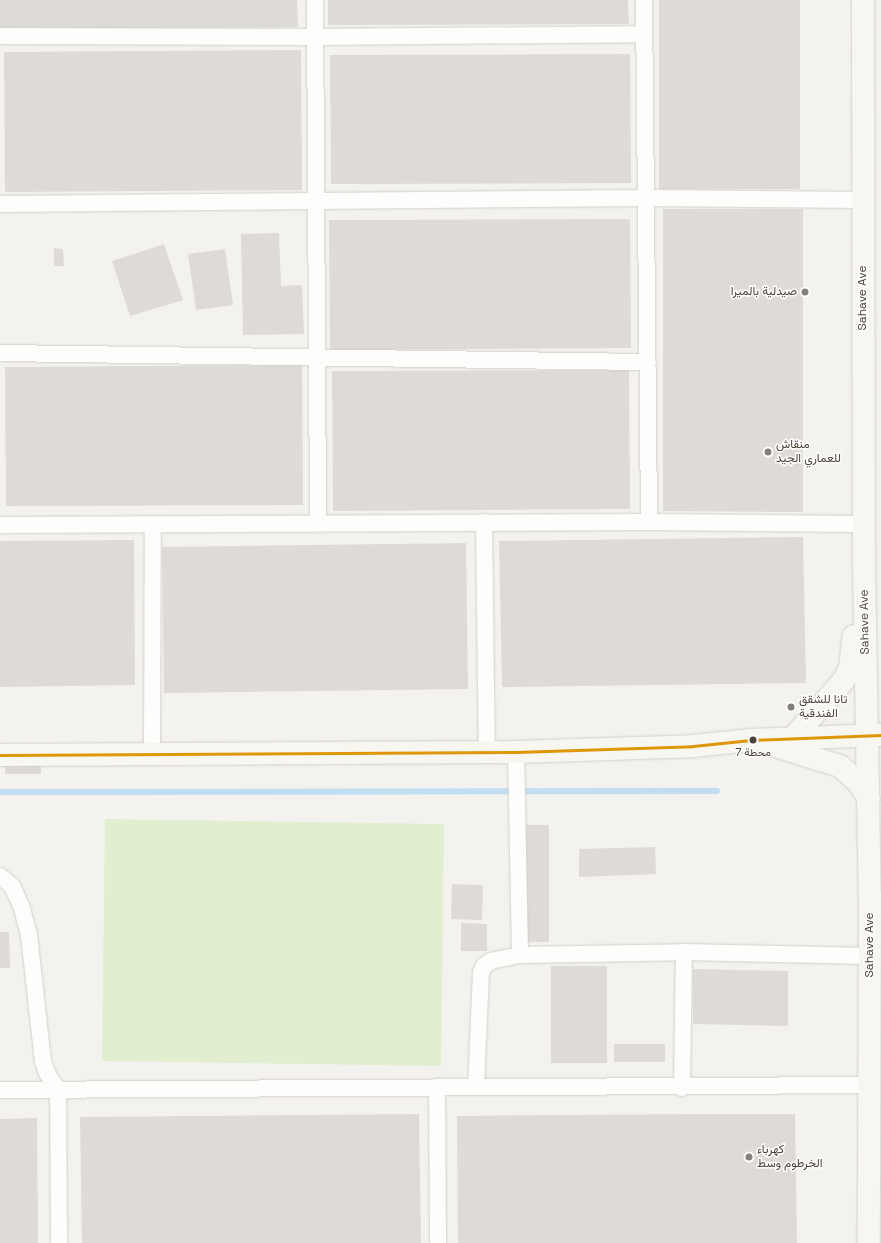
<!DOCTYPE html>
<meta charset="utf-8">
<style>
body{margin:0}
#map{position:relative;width:881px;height:1243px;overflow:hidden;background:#f4f2ee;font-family:"Space Grotesk",Vazirmatn,sans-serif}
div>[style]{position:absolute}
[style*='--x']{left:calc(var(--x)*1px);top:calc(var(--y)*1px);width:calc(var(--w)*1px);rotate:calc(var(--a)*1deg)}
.green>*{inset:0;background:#e1eecf}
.stream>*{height:6px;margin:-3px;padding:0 3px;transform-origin:3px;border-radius:3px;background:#c0ddf1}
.building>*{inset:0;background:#dedbd6}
.roads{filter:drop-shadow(0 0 1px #d2d0cb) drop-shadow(0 0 1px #d2d0cb)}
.street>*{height:16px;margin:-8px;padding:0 8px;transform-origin:8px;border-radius:8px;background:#fdfdfc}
.secondary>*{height:22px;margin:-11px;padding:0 11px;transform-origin:11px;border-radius:11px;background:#f7f6f1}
.bus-1>*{height:3px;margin:-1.5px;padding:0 1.5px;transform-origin:1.5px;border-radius:1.5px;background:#dd9709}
.dots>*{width:11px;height:11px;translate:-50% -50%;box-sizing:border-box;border:2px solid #fff;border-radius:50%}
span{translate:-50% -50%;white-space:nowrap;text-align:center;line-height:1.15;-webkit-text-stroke:3px #fff;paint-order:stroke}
.bus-label{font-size:11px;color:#4b4439}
.poi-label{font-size:12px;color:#4b4439}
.right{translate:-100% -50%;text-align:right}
.left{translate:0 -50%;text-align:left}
.street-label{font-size:12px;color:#4b4439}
</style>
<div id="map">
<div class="green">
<i style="clip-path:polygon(105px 819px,444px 824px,441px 1066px,102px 1061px)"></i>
</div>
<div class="stream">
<i style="--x:0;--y:792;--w:717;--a:-0.08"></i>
</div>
<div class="building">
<i style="clip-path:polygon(0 0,297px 0,298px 27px,0 29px)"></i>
<i style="clip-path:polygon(328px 0,628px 0,629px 24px,328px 25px)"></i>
<i style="clip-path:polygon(659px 0,800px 0,800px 189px,659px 189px)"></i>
<i style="clip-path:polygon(301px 50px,302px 190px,5px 192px,4px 52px)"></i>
<i style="clip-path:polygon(630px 54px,631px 183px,331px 184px,330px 55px)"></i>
<i style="clip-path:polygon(663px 209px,803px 209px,803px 512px,663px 511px)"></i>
<i style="clip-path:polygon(630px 219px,631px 348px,330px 350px,329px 220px)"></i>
<i style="clip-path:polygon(279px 233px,281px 286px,302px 285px,304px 334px,243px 335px,241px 234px)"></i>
<i style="clip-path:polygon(164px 244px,183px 300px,130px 316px,112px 261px)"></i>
<i style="clip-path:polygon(54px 248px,63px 249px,64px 266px,54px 266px)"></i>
<i style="clip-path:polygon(225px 249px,233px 305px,196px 310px,188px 254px)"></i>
<i style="clip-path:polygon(302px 365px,303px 505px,6px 506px,5px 367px)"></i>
<i style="clip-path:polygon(629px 370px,630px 509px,333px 511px,332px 371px)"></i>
<i style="clip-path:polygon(803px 537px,806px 683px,502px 687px,499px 541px)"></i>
<i style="clip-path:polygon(134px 540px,135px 685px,0 687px,0 541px)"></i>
<i style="clip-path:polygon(466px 543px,468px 689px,164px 693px,162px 547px)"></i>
<i style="clip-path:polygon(5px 764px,41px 765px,41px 774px,5px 774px)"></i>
<i style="clip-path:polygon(523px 825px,549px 825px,549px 942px,522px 942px)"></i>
<i style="clip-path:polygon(655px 847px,656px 874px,579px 877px,579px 849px)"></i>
<i style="clip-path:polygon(452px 884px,483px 885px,482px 920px,451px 919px)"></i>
<i style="clip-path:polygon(461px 923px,487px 924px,487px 951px,461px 951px)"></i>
<i style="clip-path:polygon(0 932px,9px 932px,10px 968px,0 968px)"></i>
<i style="clip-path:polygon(551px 966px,607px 966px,607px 1063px,551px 1063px)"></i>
<i style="clip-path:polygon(693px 969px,788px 971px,788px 1026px,693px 1024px)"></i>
<i style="clip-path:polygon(614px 1044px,665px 1044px,665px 1062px,614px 1062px)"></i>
<i style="clip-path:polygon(419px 1114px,421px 1243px,82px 1243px,80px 1117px)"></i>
<i style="clip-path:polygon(699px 1114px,795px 1114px,797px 1243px,458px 1243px,457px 1116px)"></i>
<i style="clip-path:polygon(37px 1118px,38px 1243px,0 1243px,0 1119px)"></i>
</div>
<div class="roads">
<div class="street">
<i style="--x:315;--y:0;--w:523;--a:89.67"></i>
<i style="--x:644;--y:0;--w:522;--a:89.45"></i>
<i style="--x:0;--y:36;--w:315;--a:0.2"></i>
<i style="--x:315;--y:37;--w:329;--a:-0.5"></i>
<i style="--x:0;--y:204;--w:646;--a:-0.53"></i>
<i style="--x:646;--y:198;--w:217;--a:0.5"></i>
<i style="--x:0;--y:353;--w:648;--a:0.8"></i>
<i style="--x:484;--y:522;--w:230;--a:89.3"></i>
<i style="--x:0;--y:525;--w:649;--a:-0.26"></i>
<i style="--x:649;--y:522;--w:216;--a:0.5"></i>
<i style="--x:152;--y:754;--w:230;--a:-89.8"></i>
<i style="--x:0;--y:876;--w:16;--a:40"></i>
<i style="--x:12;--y:886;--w:21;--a:65"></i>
<i style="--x:21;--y:905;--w:31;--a:75"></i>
<i style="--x:29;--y:935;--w:127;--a:83.7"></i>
<i style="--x:43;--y:1061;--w:13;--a:72"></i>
<i style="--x:47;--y:1073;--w:20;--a:57"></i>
<i style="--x:58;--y:1090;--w:153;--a:89.6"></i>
<i style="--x:520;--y:955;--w:164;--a:-1"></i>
<i style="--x:684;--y:952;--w:186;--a:1.2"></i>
<i style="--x:476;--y:1087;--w:114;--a:-87.5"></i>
<i style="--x:481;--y:973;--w:8;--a:-67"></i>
<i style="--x:484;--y:966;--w:9;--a:-36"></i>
<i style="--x:491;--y:961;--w:30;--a:-12"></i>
<i style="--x:520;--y:955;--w:203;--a:-91.1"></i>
<i style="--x:682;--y:1088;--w:136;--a:-89.2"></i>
<i style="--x:437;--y:1089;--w:154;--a:89.6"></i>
<i style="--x:0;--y:1090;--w:869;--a:-0.33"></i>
</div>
<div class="secondary">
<i style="--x:863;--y:0;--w:564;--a:89.9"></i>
<i style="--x:864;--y:564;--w:331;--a:89"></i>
<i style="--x:870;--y:895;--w:348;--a:90.2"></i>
<i style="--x:793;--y:738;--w:77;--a:-48.7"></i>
<i style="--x:844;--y:680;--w:14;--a:-65"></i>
<i style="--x:850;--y:667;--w:31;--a:-83"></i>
<i style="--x:772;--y:745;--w:71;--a:17.2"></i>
<i style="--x:840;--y:766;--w:24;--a:42"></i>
<i style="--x:858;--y:782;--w:20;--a:57"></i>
<i style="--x:0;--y:755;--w:516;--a:-0.33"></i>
<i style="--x:516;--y:752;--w:177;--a:-1.9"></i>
<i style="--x:693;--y:746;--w:58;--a:-5.9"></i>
<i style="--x:751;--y:740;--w:129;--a:-2.2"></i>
</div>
</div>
<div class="bus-1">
<i style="--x:0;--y:755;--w:516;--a:-0.33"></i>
<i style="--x:516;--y:752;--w:177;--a:-1.9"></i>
<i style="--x:693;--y:746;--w:58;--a:-5.9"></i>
<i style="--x:751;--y:740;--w:130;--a:-2.2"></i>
</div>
<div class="dots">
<i style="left:805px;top:292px;background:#868178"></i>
<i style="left:768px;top:452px;background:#868178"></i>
<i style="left:791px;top:707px;background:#868178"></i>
<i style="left:753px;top:740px;background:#4b4439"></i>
<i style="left:749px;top:1157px;background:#868178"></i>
</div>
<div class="bus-label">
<span style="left:753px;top:752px">محطة 7</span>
</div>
<div class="poi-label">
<span class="right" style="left:797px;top:292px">صيدلية بالميرا</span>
<span class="left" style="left:776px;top:452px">منقاش<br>للعماري الجيد</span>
<span class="left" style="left:799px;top:707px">تانا للشقق<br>الفندقية</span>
<span class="left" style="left:757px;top:1157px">كهرباء<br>الخرطوم وسط</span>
</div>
<div class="street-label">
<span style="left:863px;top:298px;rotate:-90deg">Sahave Ave</span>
<span style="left:865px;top:622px;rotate:-91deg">Sahave Ave</span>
<span style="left:870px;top:945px;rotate:-90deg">Sahave Ave</span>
</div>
</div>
